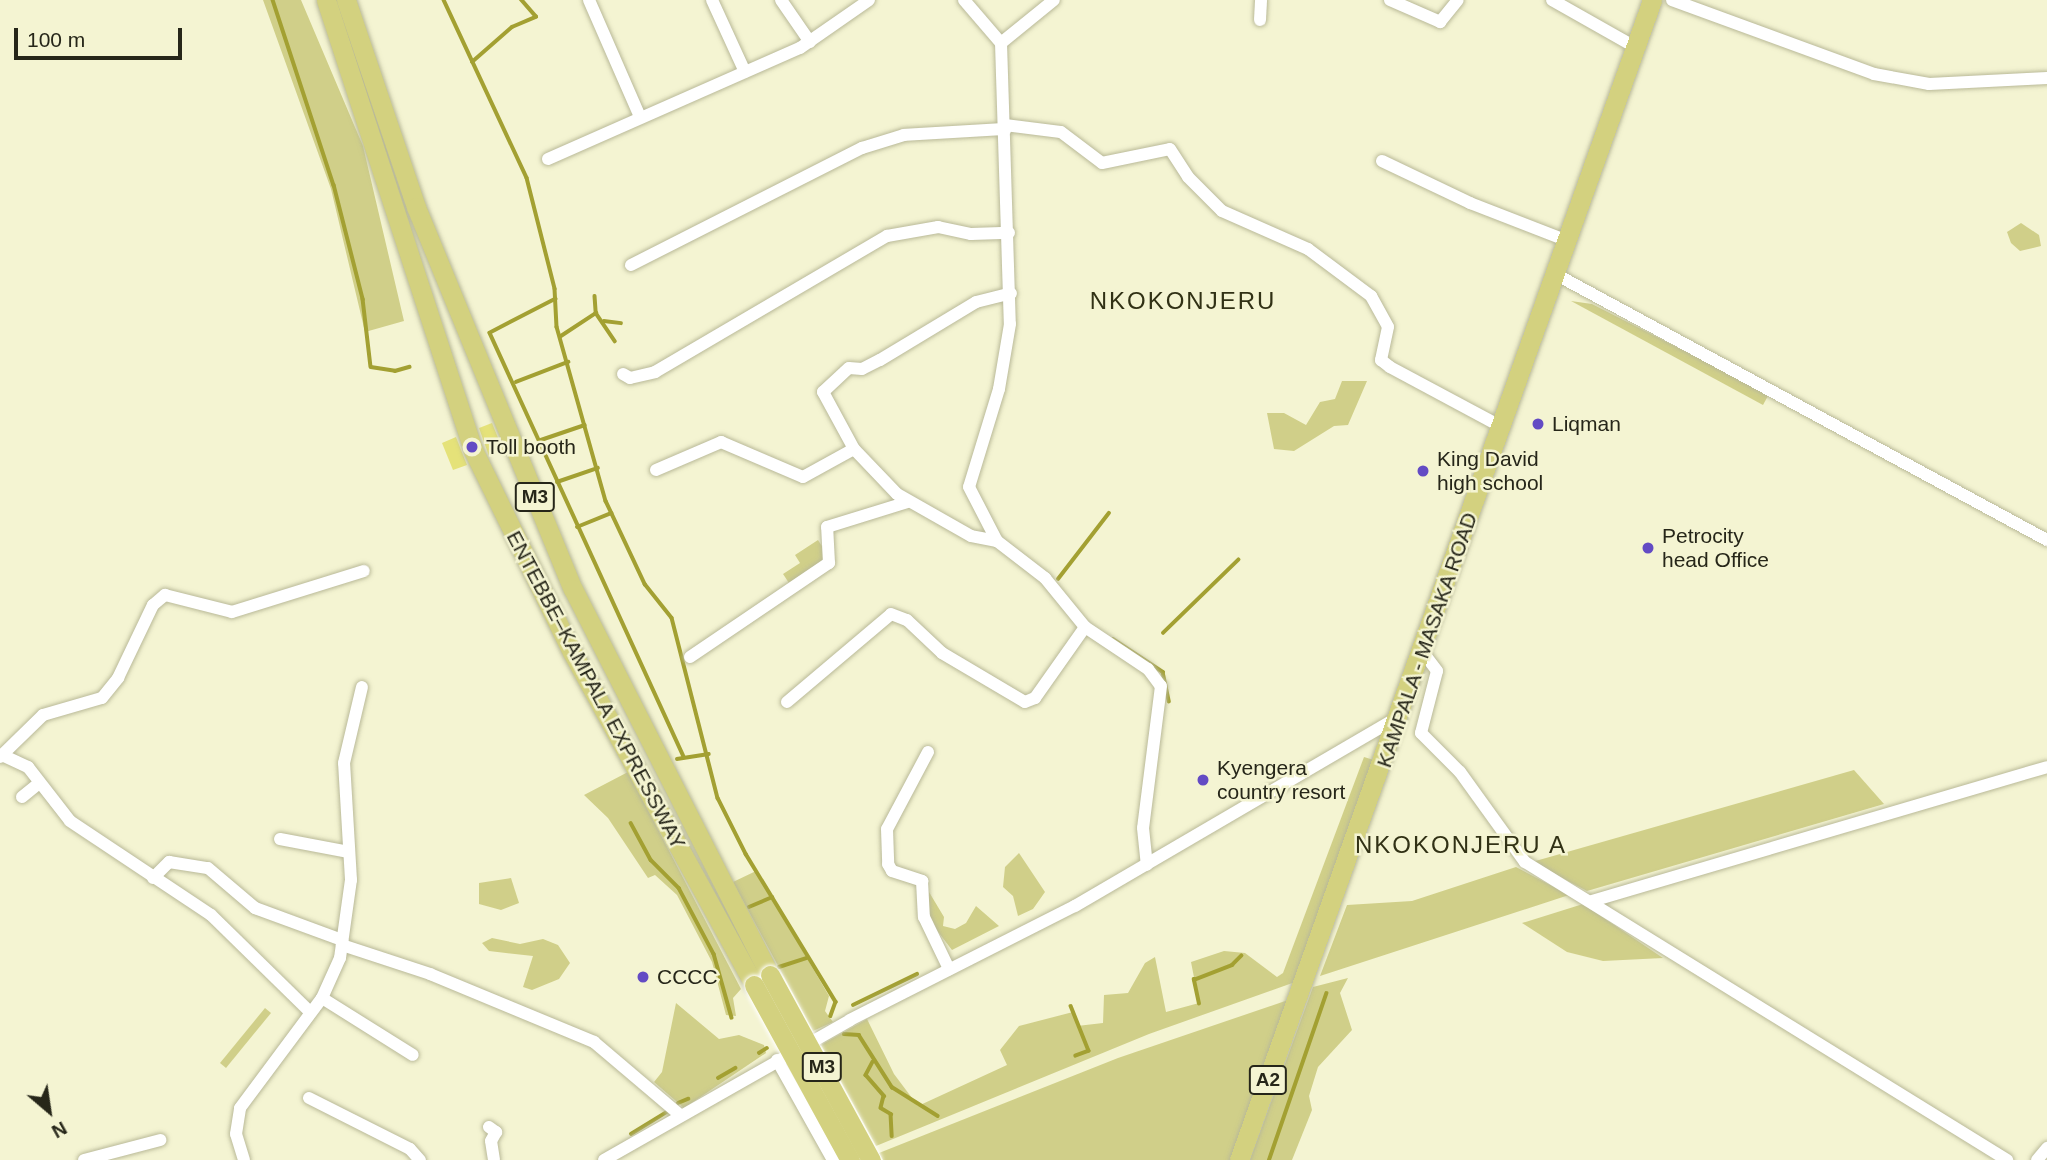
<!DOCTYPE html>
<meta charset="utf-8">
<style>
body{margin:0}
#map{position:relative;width:2047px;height:1160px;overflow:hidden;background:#f4f4d2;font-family:Helvetica,sans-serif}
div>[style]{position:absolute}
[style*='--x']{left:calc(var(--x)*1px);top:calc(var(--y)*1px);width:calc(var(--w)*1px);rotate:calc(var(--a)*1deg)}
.green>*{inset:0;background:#d0cf89}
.stream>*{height:3.5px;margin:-1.75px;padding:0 1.75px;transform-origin:1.75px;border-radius:1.75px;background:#a3a032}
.building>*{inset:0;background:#e5e279}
.roads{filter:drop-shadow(0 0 2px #b9b998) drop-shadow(0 0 2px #b9b998)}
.minor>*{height:12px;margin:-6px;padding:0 6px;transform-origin:6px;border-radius:6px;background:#fff}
.highway>*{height:19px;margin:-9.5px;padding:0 9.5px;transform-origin:9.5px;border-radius:9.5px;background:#d3d17f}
.bridges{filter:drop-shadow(0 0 2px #fff) drop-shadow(0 0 2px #fff)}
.highway-bridge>*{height:19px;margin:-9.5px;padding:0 9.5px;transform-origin:9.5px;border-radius:9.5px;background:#d3d17f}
.dots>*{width:19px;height:19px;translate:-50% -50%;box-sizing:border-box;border:4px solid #f4f4d2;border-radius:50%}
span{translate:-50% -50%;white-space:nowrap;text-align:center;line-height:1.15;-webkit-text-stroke:5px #f4f4d2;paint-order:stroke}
.shield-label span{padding:2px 5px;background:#f4f4d2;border:2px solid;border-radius:5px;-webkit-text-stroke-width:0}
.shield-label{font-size:19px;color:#262619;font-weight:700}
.poi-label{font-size:21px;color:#262619}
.left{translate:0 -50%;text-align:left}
.street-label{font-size:21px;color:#262619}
.quarter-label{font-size:24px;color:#313115;letter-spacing:2px}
.north{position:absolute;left:14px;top:1076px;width:70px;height:70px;-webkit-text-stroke:5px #f4f4d2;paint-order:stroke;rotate:151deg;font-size:19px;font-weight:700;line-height:28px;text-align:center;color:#262619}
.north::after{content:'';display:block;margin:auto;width:24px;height:32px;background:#262619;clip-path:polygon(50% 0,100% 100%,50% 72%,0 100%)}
.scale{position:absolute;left:14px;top:28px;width:168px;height:32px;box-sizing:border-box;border:4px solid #262619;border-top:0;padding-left:9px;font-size:21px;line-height:24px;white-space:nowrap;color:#262619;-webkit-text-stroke:5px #f4f4d2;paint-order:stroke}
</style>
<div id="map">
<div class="green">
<i style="clip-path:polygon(263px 0,301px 0,363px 146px,404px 321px,365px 332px,331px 189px)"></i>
<i style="clip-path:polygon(2021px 223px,2039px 235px,2041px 246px,2020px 251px,2011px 243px,2007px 232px)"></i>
<i style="clip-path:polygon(1571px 301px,1592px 304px,1769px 394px,1763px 405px)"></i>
<i style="clip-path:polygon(1342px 381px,1367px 381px,1348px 425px,1334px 426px,1294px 451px,1274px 449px,1267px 413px,1284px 413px,1306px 425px,1320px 402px,1335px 399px)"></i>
<i style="clip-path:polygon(818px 540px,829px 557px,789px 583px,783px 574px,800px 563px,795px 555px)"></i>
<i style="clip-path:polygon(1364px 757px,1377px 761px,1298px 981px,1149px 1034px,876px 1146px,821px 1045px,867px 1019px,894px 1074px,918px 1106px,1007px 1065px,1000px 1050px,1019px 1026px,1073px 1012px,1077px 1026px,1103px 1023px,1104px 995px,1128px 993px,1145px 963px,1155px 957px,1166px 1012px,1199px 1003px,1191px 962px,1224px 951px,1245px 953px,1277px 977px,1283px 973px)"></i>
<i style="clip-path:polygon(1854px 770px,1884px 804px,1587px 891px,1532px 862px)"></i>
<i style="clip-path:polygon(628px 772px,741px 989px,733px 998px,736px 1016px,726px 1015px,712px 962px,677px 895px,655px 875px,648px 878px,608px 818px,584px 795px)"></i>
<i style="clip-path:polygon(1019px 853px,1045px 892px,1033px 909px,1018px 916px,1013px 896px,1003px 887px,1005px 867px)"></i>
<i style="clip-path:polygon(1516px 867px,1569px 895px,1320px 976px,1347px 905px,1412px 901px)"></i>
<i style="clip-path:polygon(756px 871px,829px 996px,825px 1011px,833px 1022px,813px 1031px,733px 882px)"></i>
<i style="clip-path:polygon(511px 878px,519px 903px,501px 910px,479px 904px,479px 883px)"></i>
<i style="clip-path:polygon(929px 892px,944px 917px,943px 926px,955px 929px,966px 923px,976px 906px,999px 926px,952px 950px,926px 916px)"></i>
<i style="clip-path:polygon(1583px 904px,1663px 958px,1603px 961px,1567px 952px,1522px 923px)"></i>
<i style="clip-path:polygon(492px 938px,520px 944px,543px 939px,558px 945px,570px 963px,559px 979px,532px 990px,523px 987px,533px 956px,489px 951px,482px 943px)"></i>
<i style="clip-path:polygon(1348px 978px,1340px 993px,1352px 1030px,1318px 1067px,1309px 1096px,1312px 1110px,1292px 1160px,1250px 1160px,1313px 987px)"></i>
<i style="clip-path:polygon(1291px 999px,1234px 1160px,883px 1160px,879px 1153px,1118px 1058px)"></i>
<i style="clip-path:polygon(676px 1003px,719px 1039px,739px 1035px,764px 1045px,766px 1053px,684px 1108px,654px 1082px,662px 1072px)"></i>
<i style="clip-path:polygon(265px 1008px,271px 1013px,226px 1068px,220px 1063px)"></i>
</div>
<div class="stream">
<i style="--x:273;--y:0;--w:195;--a:71.8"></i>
<i style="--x:334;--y:185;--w:118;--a:75.7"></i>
<i style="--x:363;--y:299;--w:68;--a:83.3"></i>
<i style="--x:371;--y:367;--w:24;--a:9"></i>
<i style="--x:395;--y:371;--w:15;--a:-16"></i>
<i style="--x:444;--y:0;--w:196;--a:65"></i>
<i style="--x:527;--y:178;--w:114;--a:75.8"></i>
<i style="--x:555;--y:289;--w:38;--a:87"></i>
<i style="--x:557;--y:327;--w:181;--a:74.3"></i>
<i style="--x:606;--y:501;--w:92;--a:64.8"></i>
<i style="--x:645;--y:584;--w:43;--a:51.5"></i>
<i style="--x:672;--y:618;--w:186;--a:75.7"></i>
<i style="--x:718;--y:798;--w:63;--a:63.4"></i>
<i style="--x:746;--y:854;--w:173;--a:58.7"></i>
<i style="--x:836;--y:1002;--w:15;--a:110"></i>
<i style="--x:472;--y:62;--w:53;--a:-41.2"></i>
<i style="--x:512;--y:27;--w:26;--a:-23"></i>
<i style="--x:536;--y:17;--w:23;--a:-131"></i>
<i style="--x:595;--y:296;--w:16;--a:86"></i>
<i style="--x:556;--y:299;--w:74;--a:152.7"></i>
<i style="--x:490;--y:333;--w:465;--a:65.4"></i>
<i style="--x:604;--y:321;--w:17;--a:7"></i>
<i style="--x:561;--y:336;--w:42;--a:-33.3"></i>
<i style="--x:596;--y:313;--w:34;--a:56"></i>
<i style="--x:516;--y:382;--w:56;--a:-21"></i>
<i style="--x:541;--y:440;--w:46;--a:-18.8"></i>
<i style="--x:557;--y:482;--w:43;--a:-18.9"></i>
<i style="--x:577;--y:527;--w:37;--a:-22"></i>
<i style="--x:1058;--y:579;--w:83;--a:-52.3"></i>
<i style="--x:1163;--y:633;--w:105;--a:-44.2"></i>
<i style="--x:1113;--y:639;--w:60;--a:33.4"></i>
<i style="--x:1163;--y:672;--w:30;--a:78"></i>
<i style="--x:677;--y:759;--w:32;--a:-9"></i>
<i style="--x:631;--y:823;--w:42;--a:61.6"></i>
<i style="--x:651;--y:860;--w:40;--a:45"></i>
<i style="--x:679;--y:888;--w:75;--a:62.1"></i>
<i style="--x:714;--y:954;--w:66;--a:74.3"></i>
<i style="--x:749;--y:907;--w:25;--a:-23"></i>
<i style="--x:779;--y:967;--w:29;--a:-18"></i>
<i style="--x:1199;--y:1004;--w:25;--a:-102"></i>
<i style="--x:1194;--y:980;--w:41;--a:-21.5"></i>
<i style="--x:1232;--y:965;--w:13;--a:-45"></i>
<i style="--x:853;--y:1005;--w:71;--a:-25.8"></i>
<i style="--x:1071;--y:1006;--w:48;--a:68.2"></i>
<i style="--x:1089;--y:1051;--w:14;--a:159"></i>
<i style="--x:844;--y:1034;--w:15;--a:4"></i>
<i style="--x:859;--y:1035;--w:62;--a:57.6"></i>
<i style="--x:892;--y:1087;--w:54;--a:32.2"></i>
<i style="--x:759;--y:1053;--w:9;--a:-32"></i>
<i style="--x:873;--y:1062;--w:15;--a:118"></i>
<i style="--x:866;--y:1075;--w:28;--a:49"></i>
<i style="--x:884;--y:1096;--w:12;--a:104"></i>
<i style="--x:881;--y:1108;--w:12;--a:31"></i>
<i style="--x:891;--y:1114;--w:22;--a:87"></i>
<i style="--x:718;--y:1078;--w:20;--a:-30"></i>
<i style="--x:678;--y:1103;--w:11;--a:-22"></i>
<i style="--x:631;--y:1134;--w:46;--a:-31.6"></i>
<i style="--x:1269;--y:1160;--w:176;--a:-71"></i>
</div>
<div class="building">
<i style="clip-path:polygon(492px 423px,503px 450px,489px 456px,479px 428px)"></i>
<i style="clip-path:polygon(456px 437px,467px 465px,453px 470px,442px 443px)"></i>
</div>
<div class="roads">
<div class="minor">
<i style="--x:589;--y:0;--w:128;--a:66.4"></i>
<i style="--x:712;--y:0;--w:79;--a:65.4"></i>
<i style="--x:781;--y:0;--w:51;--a:55.4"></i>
<i style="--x:964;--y:0;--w:57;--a:49.3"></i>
<i style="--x:1390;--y:0;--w:55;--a:23.7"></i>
<i style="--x:1440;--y:22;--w:28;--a:-51"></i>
<i style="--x:1552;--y:0;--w:98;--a:29.5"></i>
<i style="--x:1672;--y:0;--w:215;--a:20.1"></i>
<i style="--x:1874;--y:74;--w:56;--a:10.3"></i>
<i style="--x:1929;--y:84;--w:118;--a:-2.9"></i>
<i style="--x:1260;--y:20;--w:20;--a:-87"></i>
<i style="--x:1001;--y:43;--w:281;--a:88.2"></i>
<i style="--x:1010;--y:324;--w:66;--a:99.6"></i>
<i style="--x:999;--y:389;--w:102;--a:107"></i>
<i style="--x:969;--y:487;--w:61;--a:62.6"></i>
<i style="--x:997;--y:541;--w:61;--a:37.6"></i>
<i style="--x:1045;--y:578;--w:63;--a:50.8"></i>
<i style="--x:1085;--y:627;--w:76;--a:33.7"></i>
<i style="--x:1148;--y:669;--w:21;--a:53"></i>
<i style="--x:1161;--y:686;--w:143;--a:97.2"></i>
<i style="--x:1143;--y:828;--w:37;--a:84"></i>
<i style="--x:1001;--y:43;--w:68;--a:-39.1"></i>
<i style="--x:1005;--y:125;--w:56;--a:7.1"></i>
<i style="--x:1061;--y:132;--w:51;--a:37.1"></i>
<i style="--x:1102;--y:163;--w:69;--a:-11.6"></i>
<i style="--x:1170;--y:149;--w:33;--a:57"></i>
<i style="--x:1188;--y:177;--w:48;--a:45"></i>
<i style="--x:1222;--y:211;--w:94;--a:23.8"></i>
<i style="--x:1308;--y:249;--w:79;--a:36.7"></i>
<i style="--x:1371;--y:296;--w:35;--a:61"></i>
<i style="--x:1388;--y:327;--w:34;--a:102"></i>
<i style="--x:1381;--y:360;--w:11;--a:38"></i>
<i style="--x:1390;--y:367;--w:127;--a:28.2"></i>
<i style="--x:548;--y:159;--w:275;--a:-23.8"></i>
<i style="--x:800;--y:48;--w:84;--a:-34.8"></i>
<i style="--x:1382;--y:161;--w:98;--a:25.5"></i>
<i style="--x:1470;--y:203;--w:105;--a:21.2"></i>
<i style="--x:631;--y:265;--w:259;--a:-26.9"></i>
<i style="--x:862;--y:148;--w:44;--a:-17.2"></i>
<i style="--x:904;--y:135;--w:102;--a:-3.4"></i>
<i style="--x:1557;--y:275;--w:557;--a:28.41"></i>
<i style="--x:623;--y:374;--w:8;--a:30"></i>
<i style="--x:630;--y:378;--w:26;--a:-13"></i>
<i style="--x:655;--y:372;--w:269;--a:-30.4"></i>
<i style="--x:887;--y:236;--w:52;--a:-10"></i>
<i style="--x:938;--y:227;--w:34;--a:12"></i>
<i style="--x:971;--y:234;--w:38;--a:-2"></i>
<i style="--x:656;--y:470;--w:71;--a:-23.3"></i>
<i style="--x:721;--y:442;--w:89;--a:23.1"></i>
<i style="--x:803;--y:477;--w:58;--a:-28.8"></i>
<i style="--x:997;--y:541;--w:26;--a:-169"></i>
<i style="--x:971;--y:536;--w:85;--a:-150.4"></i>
<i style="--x:897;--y:494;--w:62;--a:-133.7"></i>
<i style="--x:854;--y:449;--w:65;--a:-118.5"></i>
<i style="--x:823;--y:392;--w:35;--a:-43"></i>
<i style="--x:849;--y:368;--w:13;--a:4"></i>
<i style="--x:862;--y:369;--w:20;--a:-27"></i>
<i style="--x:880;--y:360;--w:112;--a:-31.1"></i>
<i style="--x:976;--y:302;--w:36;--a:-14"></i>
<i style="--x:1422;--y:651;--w:25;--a:53"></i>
<i style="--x:1437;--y:671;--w:64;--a:104.5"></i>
<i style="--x:1421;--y:733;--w:55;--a:45"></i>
<i style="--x:1460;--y:772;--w:111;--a:54.2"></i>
<i style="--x:1525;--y:862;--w:567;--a:31.73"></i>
<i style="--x:690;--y:657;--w:168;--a:-34.1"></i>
<i style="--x:829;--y:563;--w:36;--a:-93"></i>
<i style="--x:827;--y:527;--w:85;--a:-17.2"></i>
<i style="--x:787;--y:702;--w:136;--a:-40.2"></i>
<i style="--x:891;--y:614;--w:17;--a:21"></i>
<i style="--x:907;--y:620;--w:48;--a:43.3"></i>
<i style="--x:942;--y:653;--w:96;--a:30.6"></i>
<i style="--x:1025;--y:702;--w:11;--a:-22"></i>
<i style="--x:1035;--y:698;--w:87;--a:-54.8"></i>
<i style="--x:928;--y:752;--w:87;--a:118"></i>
<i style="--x:887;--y:829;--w:35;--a:88"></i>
<i style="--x:888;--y:864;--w:8;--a:60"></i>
<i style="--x:892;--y:871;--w:32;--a:18"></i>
<i style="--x:922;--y:881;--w:36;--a:87"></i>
<i style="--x:924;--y:917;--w:58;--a:64.3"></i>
<i style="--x:2;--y:755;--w:29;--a:25"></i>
<i style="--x:28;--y:767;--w:68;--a:52.1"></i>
<i style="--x:70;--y:821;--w:169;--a:33.7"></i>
<i style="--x:211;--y:915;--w:137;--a:44.4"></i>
<i style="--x:0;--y:757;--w:60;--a:-44.3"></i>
<i style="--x:43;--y:715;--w:61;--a:-16.1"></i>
<i style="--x:102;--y:698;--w:26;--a:-51"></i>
<i style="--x:118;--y:678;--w:81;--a:-64.4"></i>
<i style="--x:153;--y:605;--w:16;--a:-40"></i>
<i style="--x:165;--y:595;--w:69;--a:14.2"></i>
<i style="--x:232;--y:612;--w:138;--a:-17.3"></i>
<i style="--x:22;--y:797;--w:22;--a:-39"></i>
<i style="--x:280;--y:839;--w:70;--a:10.7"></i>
<i style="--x:153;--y:878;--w:23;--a:-45"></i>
<i style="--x:169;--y:862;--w:39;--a:9"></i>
<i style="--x:208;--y:868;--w:62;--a:40.4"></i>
<i style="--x:255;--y:908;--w:93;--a:20.2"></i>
<i style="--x:1592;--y:901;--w:474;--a:-16.4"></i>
<i style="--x:342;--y:945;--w:93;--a:18.2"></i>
<i style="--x:430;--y:974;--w:178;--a:22.5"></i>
<i style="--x:594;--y:1042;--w:113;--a:40.3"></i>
<i style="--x:322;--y:998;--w:107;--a:32.1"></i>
<i style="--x:777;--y:1060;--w:115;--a:60.8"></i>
<i style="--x:309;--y:1098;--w:113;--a:26.8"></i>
<i style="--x:410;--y:1149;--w:15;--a:48"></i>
<i style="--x:489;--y:1127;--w:9;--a:36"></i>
<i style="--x:496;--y:1132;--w:10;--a:119"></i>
<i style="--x:491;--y:1141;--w:19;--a:81"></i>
<i style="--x:84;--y:1160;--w:79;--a:-14.7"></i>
<i style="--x:244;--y:1160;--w:27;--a:-107"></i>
<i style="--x:236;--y:1134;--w:26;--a:-81"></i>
<i style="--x:240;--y:1108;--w:137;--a:-53.3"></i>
<i style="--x:322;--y:998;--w:44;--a:-65.8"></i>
<i style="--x:340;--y:958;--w:79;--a:-82"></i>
<i style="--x:351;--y:880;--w:117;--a:-93.4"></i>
<i style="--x:344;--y:763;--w:78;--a:-76.7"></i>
<i style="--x:604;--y:1160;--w:283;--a:-29.6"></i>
<i style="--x:850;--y:1020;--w:252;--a:-26.9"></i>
<i style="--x:1075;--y:906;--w:374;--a:-30.3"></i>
<i style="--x:2037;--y:1160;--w:16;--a:-50"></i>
</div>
<div class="highway">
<i style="--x:326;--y:0;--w:473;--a:71.9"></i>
<i style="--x:473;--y:450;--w:225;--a:63.9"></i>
<i style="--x:572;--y:652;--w:379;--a:61.3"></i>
<i style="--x:346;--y:0;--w:219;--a:71.3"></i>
<i style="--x:416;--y:207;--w:413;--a:67.7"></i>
<i style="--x:573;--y:589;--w:433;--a:63"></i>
<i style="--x:1239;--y:1160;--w:1231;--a:-70.4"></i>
</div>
</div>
<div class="bridges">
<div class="highway-bridge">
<i style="--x:770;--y:975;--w:211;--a:61.4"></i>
<i style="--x:754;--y:985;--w:200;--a:61.3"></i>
</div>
</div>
<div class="dots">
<i style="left:1538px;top:424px;background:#634bc4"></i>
<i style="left:472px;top:447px;background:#634bc4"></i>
<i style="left:1423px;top:471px;background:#634bc4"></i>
<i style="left:1648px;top:548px;background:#634bc4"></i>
<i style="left:1203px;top:780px;background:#634bc4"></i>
<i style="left:643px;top:977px;background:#634bc4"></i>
</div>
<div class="shield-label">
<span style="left:535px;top:497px">M3</span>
<span style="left:822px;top:1067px">M3</span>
<span style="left:1268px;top:1080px">A2</span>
</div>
<div class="poi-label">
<span class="left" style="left:1552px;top:424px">Liqman</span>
<span class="left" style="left:486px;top:447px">Toll booth</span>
<span class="left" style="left:1437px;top:471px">King David<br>high school</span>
<span class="left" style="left:1662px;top:548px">Petrocity<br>head Office</span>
<span class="left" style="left:1217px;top:780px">Kyengera<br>country resort</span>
<span class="left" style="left:657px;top:977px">CCCC</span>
</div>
<div class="street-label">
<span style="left:1427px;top:640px;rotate:-71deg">KAMPALA - MASAKA ROAD</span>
<span style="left:596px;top:690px;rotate:62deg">ENTEBBE–KAMPALA EXPRESSWAY</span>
</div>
<div class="quarter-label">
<span style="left:1183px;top:301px">NKOKONJERU</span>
<span style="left:1461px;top:845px">NKOKONJERU A</span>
</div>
<div class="north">N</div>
<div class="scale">100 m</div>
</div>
